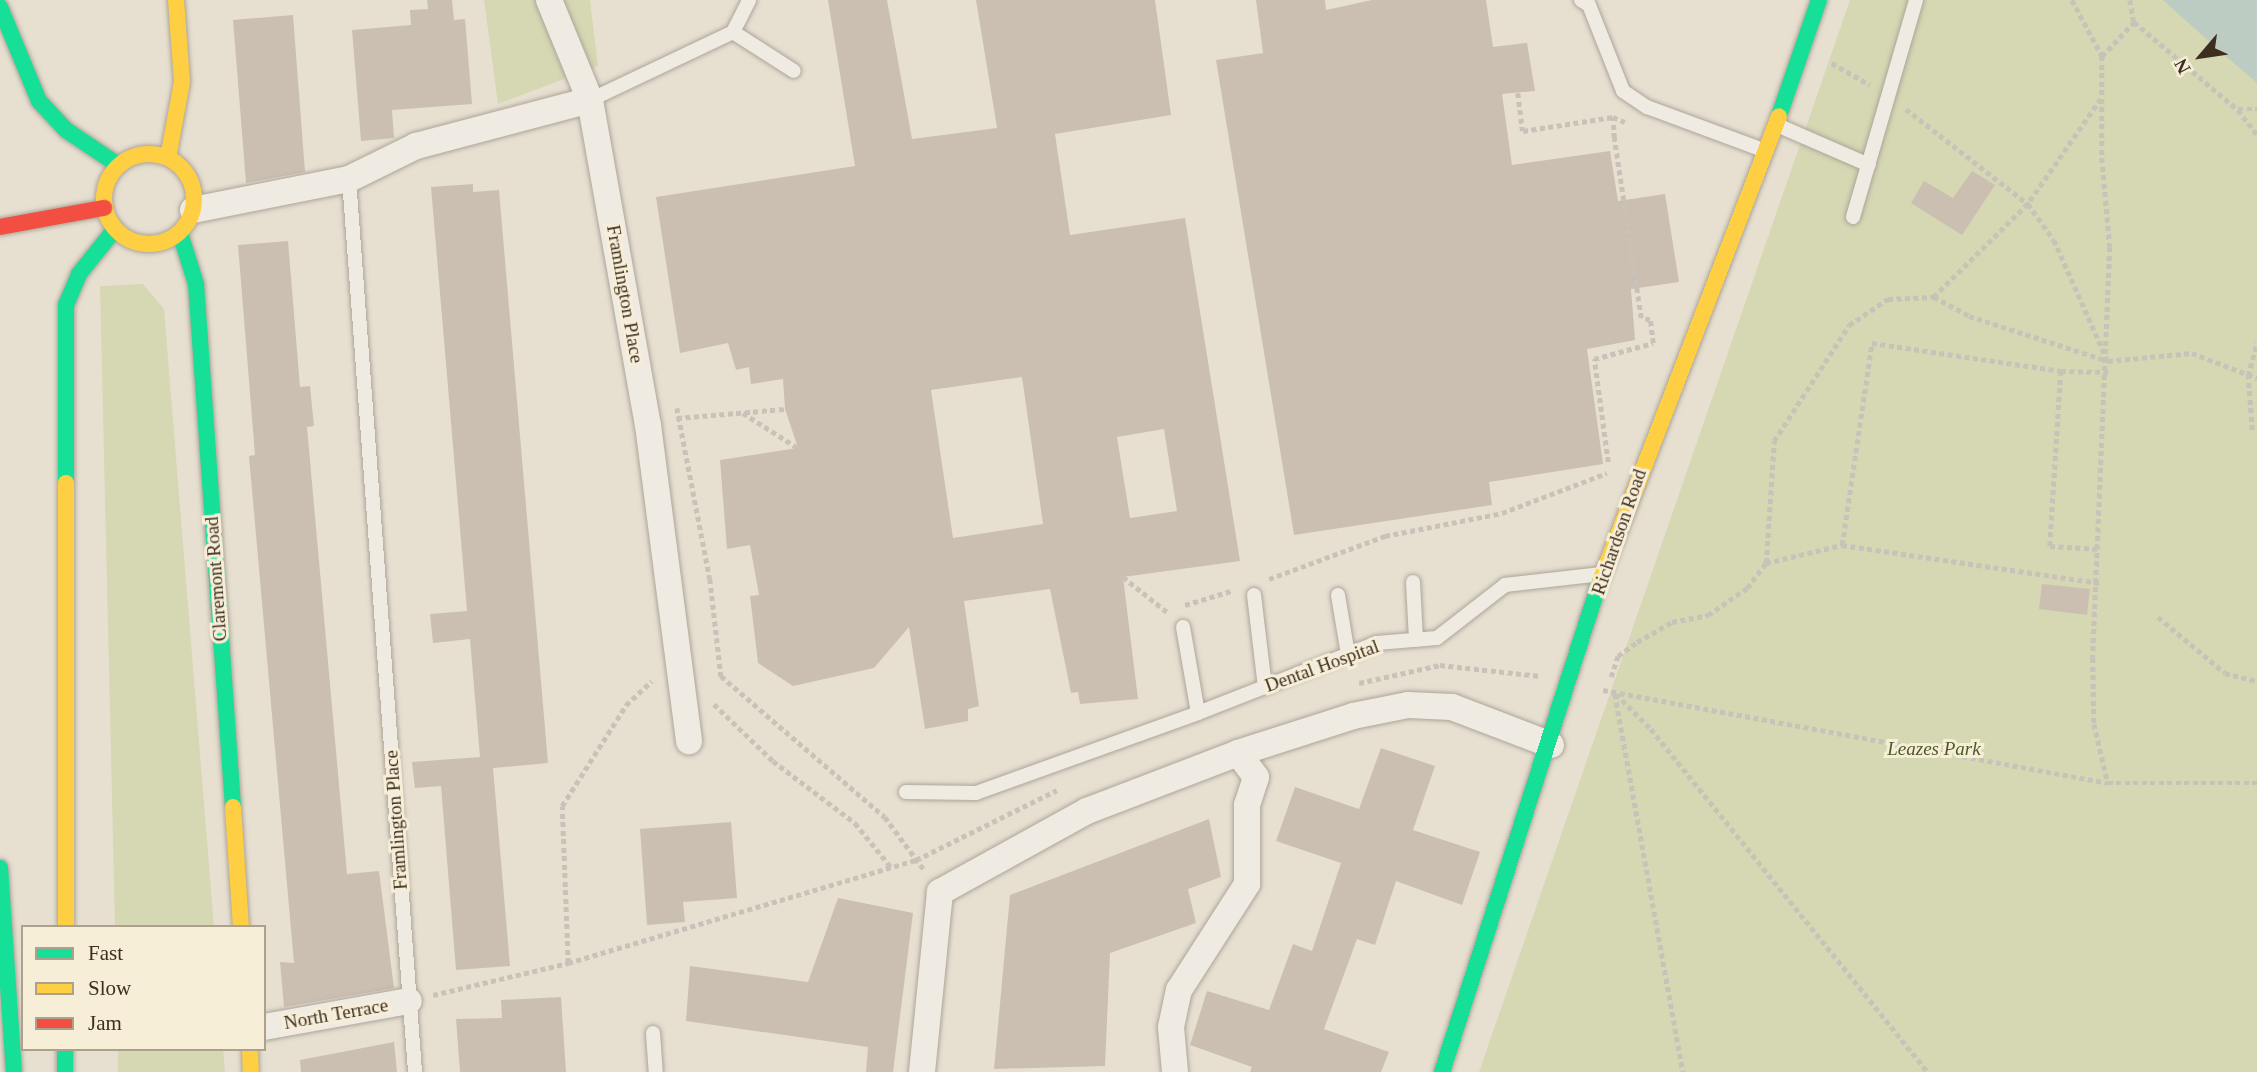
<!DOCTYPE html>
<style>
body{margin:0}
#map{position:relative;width:2257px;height:1072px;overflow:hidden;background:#e7e0d1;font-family:"Times New Roman",serif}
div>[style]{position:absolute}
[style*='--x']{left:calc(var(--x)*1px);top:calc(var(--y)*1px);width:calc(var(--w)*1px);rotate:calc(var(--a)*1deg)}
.green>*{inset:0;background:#d6d7b3}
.water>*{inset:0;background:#bcccc2}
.building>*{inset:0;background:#cbbfb2}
.path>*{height:4.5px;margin-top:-2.25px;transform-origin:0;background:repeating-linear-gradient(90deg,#c8c2b9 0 5px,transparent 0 8.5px)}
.roads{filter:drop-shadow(0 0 2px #ada599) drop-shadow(0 0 2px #ada599)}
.lane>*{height:14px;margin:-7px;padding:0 7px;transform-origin:7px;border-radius:7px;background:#efebe3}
.street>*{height:26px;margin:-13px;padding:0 13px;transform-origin:13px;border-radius:13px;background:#efebe3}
.fast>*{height:16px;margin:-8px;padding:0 8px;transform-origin:8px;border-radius:8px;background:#16e098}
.slow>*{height:16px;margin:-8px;padding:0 8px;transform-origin:8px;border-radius:8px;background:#ffcf43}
.slow>.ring{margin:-8px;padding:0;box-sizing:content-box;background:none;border:16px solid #ffcf43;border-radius:50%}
.jam>*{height:16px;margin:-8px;padding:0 8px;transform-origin:8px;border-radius:8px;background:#f24e42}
span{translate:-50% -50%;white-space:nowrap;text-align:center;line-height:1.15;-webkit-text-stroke:6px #f7eed8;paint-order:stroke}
.street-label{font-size:19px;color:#3d2e20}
.park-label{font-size:19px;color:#4d5a26;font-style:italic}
.legend{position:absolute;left:21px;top:925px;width:245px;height:126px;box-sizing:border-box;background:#f7eed8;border:2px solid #ada18e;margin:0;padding:9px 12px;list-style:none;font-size:21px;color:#3d2e20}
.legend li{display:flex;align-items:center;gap:14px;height:35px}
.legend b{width:35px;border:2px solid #ada18e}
.north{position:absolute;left:2166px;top:21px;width:70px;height:70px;-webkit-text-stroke:5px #f7eed8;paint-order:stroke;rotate:241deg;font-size:19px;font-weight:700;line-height:28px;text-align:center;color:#3d2e20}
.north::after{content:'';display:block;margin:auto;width:24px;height:32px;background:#3d2e20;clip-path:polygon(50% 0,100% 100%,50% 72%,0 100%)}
</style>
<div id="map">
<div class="green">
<i style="clip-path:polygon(484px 0,590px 0,598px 66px,498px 104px)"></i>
<i style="clip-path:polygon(1850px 0,2257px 0,2257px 1072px,1479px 1072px)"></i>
<i style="clip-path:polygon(143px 284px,164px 309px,214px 927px,115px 927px,100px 286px)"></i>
<i style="clip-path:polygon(118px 1049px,223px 1049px,225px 1072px,118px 1072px)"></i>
</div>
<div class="water">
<i style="clip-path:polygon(2163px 0,2257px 0,2257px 83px,2214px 46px)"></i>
</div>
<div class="building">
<i style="clip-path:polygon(427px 0,452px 0,454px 20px,465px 19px,472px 104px,392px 110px,394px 138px,361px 141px,352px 30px,411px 25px,410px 10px,428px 9px)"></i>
<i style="clip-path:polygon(evenodd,828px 0,887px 0,912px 139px,997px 128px,976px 0,1155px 0,1171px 115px,1055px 134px,1070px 235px,1185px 218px,1240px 561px,1123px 577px,1138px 699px,1080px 704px,1078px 692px,1071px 693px,1050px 589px,964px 601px,979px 706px,968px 709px,968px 721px,925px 729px,909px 627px,874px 668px,793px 686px,758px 663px,750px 596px,759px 595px,750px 545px,727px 549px,720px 460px,798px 448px,785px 409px,783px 379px,751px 384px,749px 367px,736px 370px,728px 343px,680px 353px,656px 197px,855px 166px,828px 0,1022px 377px,1043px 524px,953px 538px,931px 390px,1022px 377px,828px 0,1164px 429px,1177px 511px,1130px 518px,1117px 437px,1164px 429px)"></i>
<i style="clip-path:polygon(1256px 0,1325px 0,1326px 10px,1372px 0,1486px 0,1493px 47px,1527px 43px,1535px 91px,1502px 94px,1512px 165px,1610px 151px,1618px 201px,1665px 194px,1679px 282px,1631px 289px,1635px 340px,1587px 349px,1603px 464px,1489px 482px,1492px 505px,1294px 535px,1216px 60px,1263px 53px)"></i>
<i style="clip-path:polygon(293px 15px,305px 172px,246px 183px,233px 20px)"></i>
<i style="clip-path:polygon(1972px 171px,1995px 185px,1962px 235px,1911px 203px,1924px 181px,1953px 198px)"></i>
<i style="clip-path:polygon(473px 184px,473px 192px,499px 190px,548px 763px,493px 768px,510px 966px,456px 970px,441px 786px,415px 788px,412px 762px,480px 757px,470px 639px,433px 643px,430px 614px,467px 611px,431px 187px)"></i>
<i style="clip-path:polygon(288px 241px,300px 387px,310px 386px,314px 426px,307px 427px,347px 874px,379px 871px,394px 988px,284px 1007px,280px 962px,294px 963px,249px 456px,255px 455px,238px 245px)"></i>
<i style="clip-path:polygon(2042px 584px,2090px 589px,2087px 615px,2039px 609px)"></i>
<i style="clip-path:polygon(1381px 748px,1435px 766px,1413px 830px,1480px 852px,1462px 905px,1396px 881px,1375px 945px,1357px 939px,1324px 1029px,1389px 1052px,1381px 1072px,1250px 1072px,1252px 1067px,1190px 1045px,1207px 991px,1269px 1010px,1293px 944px,1312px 951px,1341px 863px,1276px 841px,1295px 787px,1359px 809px)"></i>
<i style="clip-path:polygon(1209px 819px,1221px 877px,1188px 889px,1196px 923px,1110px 953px,1105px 1066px,994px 1069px,1010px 895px)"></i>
<i style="clip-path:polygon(731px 822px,737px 898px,683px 902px,685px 922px,647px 925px,640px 829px)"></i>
<i style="clip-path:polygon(838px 898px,913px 913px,893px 1072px,866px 1072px,868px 1047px,686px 1021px,690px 966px,808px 982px)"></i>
<i style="clip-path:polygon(561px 997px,566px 1072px,460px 1072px,456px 1019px,502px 1018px,501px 1000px)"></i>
<i style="clip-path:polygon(394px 1042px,397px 1072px,301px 1072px,300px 1060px)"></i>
</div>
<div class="path">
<i style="--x:2072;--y:0;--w:64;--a:61.8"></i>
<i style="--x:2102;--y:56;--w:102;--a:90"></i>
<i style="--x:2102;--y:158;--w:89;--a:84.9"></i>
<i style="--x:2110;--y:247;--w:411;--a:92.4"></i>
<i style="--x:2093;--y:658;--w:66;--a:89.1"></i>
<i style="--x:2094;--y:724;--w:61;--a:76.7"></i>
<i style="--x:2130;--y:0;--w:22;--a:80"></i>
<i style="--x:2134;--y:22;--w:136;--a:40.2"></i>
<i style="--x:2238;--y:110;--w:31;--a:52"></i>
<i style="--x:2102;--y:56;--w:47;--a:-46.7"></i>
<i style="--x:1832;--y:63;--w:44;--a:30.1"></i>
<i style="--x:1518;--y:93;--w:38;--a:83"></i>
<i style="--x:1523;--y:131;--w:91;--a:-8.8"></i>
<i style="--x:2101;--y:99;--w:128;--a:124.8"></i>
<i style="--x:2028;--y:204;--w:44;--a:54.2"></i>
<i style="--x:2054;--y:240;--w:130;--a:66"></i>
<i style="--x:1906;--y:109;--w:155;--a:37.9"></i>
<i style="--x:2028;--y:204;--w:132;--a:135.3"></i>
<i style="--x:2238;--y:109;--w:19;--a:0"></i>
<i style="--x:2061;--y:371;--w:175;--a:93.6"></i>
<i style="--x:2050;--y:546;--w:50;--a:3.4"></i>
<i style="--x:677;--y:408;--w:174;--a:79.1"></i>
<i style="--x:710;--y:579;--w:98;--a:83.5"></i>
<i style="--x:721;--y:676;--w:216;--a:40.7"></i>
<i style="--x:885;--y:817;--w:67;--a:53.5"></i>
<i style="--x:743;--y:413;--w:65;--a:32.5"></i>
<i style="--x:677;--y:418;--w:108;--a:-4.8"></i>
<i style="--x:2252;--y:430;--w:54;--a:-94.2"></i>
<i style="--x:2248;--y:376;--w:35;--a:-75"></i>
<i style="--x:1608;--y:462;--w:104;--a:-97.7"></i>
<i style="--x:1594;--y:359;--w:61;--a:-15.2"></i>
<i style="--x:1653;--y:343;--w:23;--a:-97"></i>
<i style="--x:1650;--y:320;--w:9;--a:-167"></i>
<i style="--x:1641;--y:318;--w:182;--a:-98.5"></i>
<i style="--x:1614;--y:138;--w:21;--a:-93"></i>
<i style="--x:1613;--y:117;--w:13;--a:23"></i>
<i style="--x:1842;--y:545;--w:204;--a:-81.6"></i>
<i style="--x:1872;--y:343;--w:191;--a:8.4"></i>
<i style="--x:2061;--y:371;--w:47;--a:1.2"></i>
<i style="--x:1766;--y:563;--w:78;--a:-13.3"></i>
<i style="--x:1842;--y:545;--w:260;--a:8.4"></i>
<i style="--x:1123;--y:577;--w:56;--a:38.5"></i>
<i style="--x:1269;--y:579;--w:124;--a:-20.3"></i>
<i style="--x:1385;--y:536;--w:119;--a:-11.1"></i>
<i style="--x:1502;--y:513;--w:112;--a:-20.9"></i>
<i style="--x:1185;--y:605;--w:51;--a:-17"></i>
<i style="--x:2158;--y:617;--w:87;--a:39.9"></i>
<i style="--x:2225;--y:673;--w:33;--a:14"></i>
<i style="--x:1611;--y:677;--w:22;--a:-72"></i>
<i style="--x:1618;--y:656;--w:24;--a:-36"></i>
<i style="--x:1637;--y:642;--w:40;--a:-29.7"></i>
<i style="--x:1672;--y:622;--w:37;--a:-11"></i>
<i style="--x:1708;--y:615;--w:47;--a:-34.7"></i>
<i style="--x:1747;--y:588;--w:31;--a:-53"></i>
<i style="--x:1766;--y:563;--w:122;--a:-86.2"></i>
<i style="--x:1774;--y:441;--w:138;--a:-57.1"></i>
<i style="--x:1849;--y:325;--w:47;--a:-33.7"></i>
<i style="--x:1888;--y:299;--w:46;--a:-2.5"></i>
<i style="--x:1934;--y:297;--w:40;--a:28"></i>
<i style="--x:1969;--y:316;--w:146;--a:17.9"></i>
<i style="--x:2108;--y:361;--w:84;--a:-5.4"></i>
<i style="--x:2192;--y:353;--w:70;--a:21"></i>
<i style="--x:1359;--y:683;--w:83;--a:-12.5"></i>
<i style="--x:1440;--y:665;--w:101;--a:6.3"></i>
<i style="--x:1603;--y:690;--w:513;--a:10.43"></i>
<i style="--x:2108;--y:783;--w:149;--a:0"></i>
<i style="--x:1615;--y:694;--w:384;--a:79.8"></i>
<i style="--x:1616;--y:694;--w:49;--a:45"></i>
<i style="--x:1651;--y:729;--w:441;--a:51.1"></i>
<i style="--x:714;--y:704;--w:82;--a:44"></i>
<i style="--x:773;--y:761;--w:103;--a:37.1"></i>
<i style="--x:855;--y:823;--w:57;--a:50.7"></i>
<i style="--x:568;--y:963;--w:363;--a:-16.5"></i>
<i style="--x:916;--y:860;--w:157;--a:-26.4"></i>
<i style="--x:433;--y:995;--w:139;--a:-13.3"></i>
<i style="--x:568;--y:963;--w:157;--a:-92.2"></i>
<i style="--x:562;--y:806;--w:120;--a:-57.6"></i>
<i style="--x:626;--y:705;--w:35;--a:-43"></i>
</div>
<div class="roads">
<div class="lane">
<i style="--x:1581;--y:0;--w:9;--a:32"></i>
<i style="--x:1589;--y:5;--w:92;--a:68.4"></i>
<i style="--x:1623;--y:91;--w:29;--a:34"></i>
<i style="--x:1647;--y:107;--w:127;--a:20.3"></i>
<i style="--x:733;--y:32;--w:72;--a:32.6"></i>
<i style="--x:590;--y:100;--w:158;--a:-25.4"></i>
<i style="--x:733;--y:32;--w:36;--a:-63"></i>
<i style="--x:1777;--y:125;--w:100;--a:23.5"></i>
<i style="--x:349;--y:179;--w:895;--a:85.77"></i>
<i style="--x:1853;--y:217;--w:226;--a:-73.8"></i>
<i style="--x:1413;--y:582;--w:58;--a:87"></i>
<i style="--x:1254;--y:595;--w:93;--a:83.2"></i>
<i style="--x:1338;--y:595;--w:61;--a:80.5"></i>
<i style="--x:1183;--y:627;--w:87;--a:80.1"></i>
<i style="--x:1198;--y:713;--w:192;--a:-21.4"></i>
<i style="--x:1377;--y:643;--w:60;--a:-4.8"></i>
<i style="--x:1437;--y:638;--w:86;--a:-37.9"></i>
<i style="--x:1505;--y:585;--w:97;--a:-6.5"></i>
<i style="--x:906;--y:792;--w:70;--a:0.8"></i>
<i style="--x:976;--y:793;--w:236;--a:-19.8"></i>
<i style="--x:653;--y:1033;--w:39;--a:86"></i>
</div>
<div class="street">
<i style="--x:549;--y:0;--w:108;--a:67.7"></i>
<i style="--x:590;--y:100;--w:330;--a:79.9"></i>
<i style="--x:648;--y:425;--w:319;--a:82.6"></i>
<i style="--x:193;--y:210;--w:159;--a:-11.2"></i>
<i style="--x:349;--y:179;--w:75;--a:-26.2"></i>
<i style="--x:416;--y:146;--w:180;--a:-14.8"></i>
<i style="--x:264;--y:1027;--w:147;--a:-10.2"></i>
<i style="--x:922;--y:1072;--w:181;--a:-84.3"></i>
<i style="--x:940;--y:892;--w:168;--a:-28.9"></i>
<i style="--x:1087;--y:811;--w:162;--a:-21"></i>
<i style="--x:1238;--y:753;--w:121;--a:-17.8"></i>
<i style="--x:1353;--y:716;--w:56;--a:-11.3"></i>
<i style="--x:1408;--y:705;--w:44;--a:2.6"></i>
<i style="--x:1452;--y:707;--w:106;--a:21"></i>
<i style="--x:1175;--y:1072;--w:45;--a:-95.1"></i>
<i style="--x:1171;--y:1027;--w:38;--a:-78"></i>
<i style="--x:1179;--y:990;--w:126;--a:-57.3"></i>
<i style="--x:1247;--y:884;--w:79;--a:-90"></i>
<i style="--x:1247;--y:805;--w:29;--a:-72"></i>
<i style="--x:1256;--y:777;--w:30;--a:-127"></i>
</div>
<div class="fast">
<i style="--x:0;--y:7;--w:102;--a:67.5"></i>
<i style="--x:39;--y:101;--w:40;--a:47"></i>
<i style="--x:66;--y:130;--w:63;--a:33.9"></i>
<i style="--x:1779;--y:116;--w:123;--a:-71"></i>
<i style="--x:180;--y:233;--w:53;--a:72.6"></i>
<i style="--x:196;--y:284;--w:524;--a:85.95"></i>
<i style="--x:66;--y:483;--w:178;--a:-90"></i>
<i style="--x:66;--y:305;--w:34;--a:-67"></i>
<i style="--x:79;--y:274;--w:58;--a:-51.3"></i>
<i style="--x:0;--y:868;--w:204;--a:86.1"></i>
<i style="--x:65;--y:1049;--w:23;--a:90"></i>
<i style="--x:1442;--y:1072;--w:513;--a:-72.17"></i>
</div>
<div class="slow">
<i class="ring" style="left:104px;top:154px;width:74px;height:74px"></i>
<i style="--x:168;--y:158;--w:77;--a:-79.6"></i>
<i style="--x:182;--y:82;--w:82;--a:-94.2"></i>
<i style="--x:66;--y:483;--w:444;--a:90"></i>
<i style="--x:1599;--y:584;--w:501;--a:-68.96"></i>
<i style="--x:233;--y:807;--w:120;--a:86.2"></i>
<i style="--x:250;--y:1049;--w:23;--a:88"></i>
</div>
<div class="jam">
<i style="--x:0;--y:227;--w:106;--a:-10.4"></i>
</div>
</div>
<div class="street-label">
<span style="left:625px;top:294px;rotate:80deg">Framlington Place</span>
<span style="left:1619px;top:532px;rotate:-71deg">Richardson Road</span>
<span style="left:216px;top:579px;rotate:-94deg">Claremont Road</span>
<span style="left:1322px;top:666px;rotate:-20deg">Dental Hospital</span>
<span style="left:396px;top:820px;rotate:-94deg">Framlington Place</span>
<span style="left:336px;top:1014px;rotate:-10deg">North Terrace</span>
</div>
<div class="park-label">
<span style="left:1934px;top:749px">Leazes Park</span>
</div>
<ul class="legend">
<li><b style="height:9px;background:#16e098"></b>Fast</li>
<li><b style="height:9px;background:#ffcf43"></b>Slow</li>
<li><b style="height:9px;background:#f24e42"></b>Jam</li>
</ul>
<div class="north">N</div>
</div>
